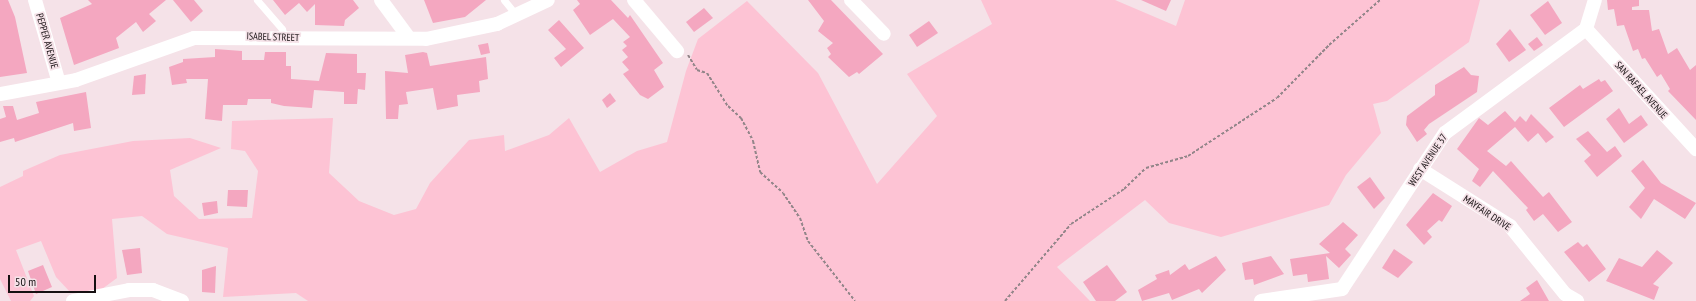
<!DOCTYPE html>
<style>
body{margin:0}
#map{position:relative;width:1696px;height:301px;overflow:hidden;background:#f5e2e8;font-family:"PT Sans Narrow",sans-serif}
div>[style]{position:absolute}
[style*='--x']{left:calc(var(--x)*1px);top:calc(var(--y)*1px);width:calc(var(--w)*1px);rotate:calc(var(--a)*1deg)}
.green>*{inset:0;background:#fdc3d4}
.building>*{inset:0;background:#f4a7c0}
.path>*{height:2px;margin-top:-1px;transform-origin:0;background:repeating-linear-gradient(90deg,#928589 0 3px,transparent 0 5px)}
.service>*{height:7px;margin:-3.5px;padding:0 3.5px;transform-origin:3.5px;border-radius:3.5px;background:#fff}
.minor>*{height:14px;margin:-7px;padding:0 7px;transform-origin:7px;border-radius:7px;background:#fff}
span{translate:-50% -50%;white-space:nowrap;text-align:center;line-height:1.15;-webkit-text-stroke:3.5px #f5e2e8;paint-order:stroke}
.street-label{font-size:10px;color:#161012}
.scale{position:absolute;left:8px;top:275px;width:88px;height:18px;box-sizing:border-box;border:2px solid #161012;border-top:0;padding-left:5px;font-size:12px;line-height:14px;white-space:nowrap;color:#161012;-webkit-text-stroke:3px #f5e2e8;paint-order:stroke}
</style>
<div id="map">
<div class="green">
<i style="clip-path:polygon(981px 0,1115px 0,1176px 26px,1185px 0,1480px 0,1469px 42px,1387px 101px,1373px 104px,1381px 133px,1346px 175px,1329px 205px,1221px 237px,1169px 223px,1145px 200px,1057px 267px,1090px 301px,308px 301px,296px 293px,223px 297px,228px 248px,167px 234px,142px 216px,112px 219px,117px 278px,102px 289px,71px 293px,56px 277px,41px 241px,16px 250px,34px 296px,30px 301px,11px 301px,0 279px,0 187px,23px 176px,23px 171px,60px 155px,133px 141px,190px 138px,221px 148px,170px 170px,174px 196px,199px 219px,252px 218px,258px 171px,245px 151px,231px 149px,232px 121px,333px 118px,329px 173px,359px 201px,394px 215px,416px 209px,430px 183px,469px 140px,504px 135px,505px 151px,549px 135px,569px 118px,600px 172px,637px 151px,667px 142px,686px 71px,698px 39px,747px 1px,818px 73px,877px 184px,937px 116px,907px 74px,992px 24px)"></i>
</div>
<div class="building">
<i style="clip-path:polygon(0 0,8px 0,15px 17px,27px 73px,0 77px)"></i>
<i style="clip-path:polygon(88px 0,166px 0,149px 14px,156px 21px,143px 32px,136px 22px,116px 38px,119px 48px,74px 65px,60px 18px,92px 4px)"></i>
<i style="clip-path:polygon(173px 0,194px 0,203px 11px,191px 22px)"></i>
<i style="clip-path:polygon(273px 0,353px 0,359px 8px,345px 20px,344px 26px,315px 25px,315px 4px,307px 12px,299px 3px,285px 15px)"></i>
<i style="clip-path:polygon(424px 0,486px 0,465px 17px,433px 23px)"></i>
<i style="clip-path:polygon(577px 0,611px 0,628px 18px,630px 15px,663px 63px,654px 70px,664px 87px,648px 99px,640px 95px,623px 74px,629px 70px,622px 62px,628px 57px,622px 50px,627px 46px,623px 42px,630px 37px,613px 19px,590px 35px,573px 10px,580px 4px)"></i>
<i style="clip-path:polygon(808px 0,831px 0,883px 54px,859px 74px,857px 72px,849px 77px,828px 57px,831px 54px,827px 48px,833px 43px,818px 31px,824px 21px)"></i>
<i style="clip-path:polygon(1141px 0,1171px 0,1166px 11px)"></i>
<i style="clip-path:polygon(1607px 0,1639px 0,1639px 6px,1632px 7px,1632px 10px,1649px 10px,1652px 31px,1659px 29px,1668px 54px,1677px 48px,1690px 70px,1696px 65px,1696px 120px,1668px 91px,1670px 89px,1661px 74px,1657px 77px,1645px 58px,1642px 59px,1638px 49px,1633px 51px,1624px 25px,1617px 26px,1614px 9px,1608px 10px)"></i>
<i style="clip-path:polygon(1548px 1px,1562px 23px,1545px 35px,1530px 15px)"></i>
<i style="clip-path:polygon(704px 8px,713px 18px,694px 32px,686px 22px)"></i>
<i style="clip-path:polygon(559px 20px,584px 48px,561px 67px,554px 58px,566px 49px,548px 30px)"></i>
<i style="clip-path:polygon(929px 21px,938px 33px,917px 47px,909px 35px)"></i>
<i style="clip-path:polygon(1510px 29px,1526px 50px,1509px 62px,1496px 44px)"></i>
<i style="clip-path:polygon(1537px 37px,1543px 45px,1534px 51px,1528px 44px)"></i>
<i style="clip-path:polygon(488px 43px,490px 53px,481px 55px,478px 45px)"></i>
<i style="clip-path:polygon(215px 49px,242px 51px,242px 60px,264px 60px,265px 52px,286px 52px,286px 66px,291px 66px,291px 79px,319px 81px,326px 53px,357px 54px,357px 73px,366px 73px,365px 90px,358px 89px,357px 104px,344px 104px,344px 92px,314px 90px,312px 108px,284px 106px,271px 103px,271px 99px,248px 99px,247px 105px,223px 105px,222px 121px,205px 119px,208px 79px,186px 79px,187px 83px,172px 85px,169px 67px,183px 62px,183px 59px,215px 57px)"></i>
<i style="clip-path:polygon(423px 52px,427px 53px,430px 66px,486px 57px,488px 79px,479px 81px,480px 92px,457px 95px,458px 106px,437px 110px,433px 88px,406px 92px,408px 104px,399px 105px,398px 119px,386px 119px,385px 71px,408px 73px,405px 55px)"></i>
<i style="clip-path:polygon(1464px 67px,1471px 75px,1479px 76px,1477px 92px,1429px 124px,1424px 130px,1427px 134px,1417px 142px,1406px 125px,1407px 116px,1435px 95px,1435px 85px)"></i>
<i style="clip-path:polygon(146px 74px,145px 94px,132px 95px,134px 76px)"></i>
<i style="clip-path:polygon(1599px 79px,1601px 82px,1605px 80px,1613px 91px,1564px 127px,1549px 108px,1580px 85px,1583px 89px)"></i>
<i style="clip-path:polygon(86px 92px,91px 128px,74px 131px,73px 123px,15px 142px,14px 138px,0 142px,0 119px,6px 117px,3px 106px,13px 106px,17px 120px,39px 113px,36px 102px)"></i>
<i style="clip-path:polygon(610px 93px,616px 101px,607px 108px,602px 100px)"></i>
<i style="clip-path:polygon(1619px 108px,1629px 124px,1641px 115px,1648px 125px,1624px 143px,1606px 119px)"></i>
<i style="clip-path:polygon(1505px 111px,1515px 122px,1520px 116px,1526px 122px,1531px 114px,1554px 137px,1546px 143px,1538px 133px,1528px 142px,1515px 127px,1487px 151px,1506px 166px,1511px 161px,1543px 197px,1549px 192px,1572px 222px,1558px 232px,1543px 214px,1534px 221px,1526px 210px,1528px 208px,1493px 171px,1480px 187px,1472px 181px,1479px 169px,1457px 149px,1479px 118px,1488px 125px)"></i>
<i style="clip-path:polygon(1588px 131px,1607px 152px,1615px 146px,1622px 156px,1597px 177px,1584px 161px,1591px 155px,1576px 139px)"></i>
<i style="clip-path:polygon(1643px 160px,1661px 183px,1696px 203px,1685px 219px,1654px 199px,1641px 219px,1629px 207px,1645px 188px,1631px 171px)"></i>
<i style="clip-path:polygon(1370px 177px,1385px 198px,1374px 209px,1357px 187px)"></i>
<i style="clip-path:polygon(228px 190px,248px 190px,247px 207px,227px 206px)"></i>
<i style="clip-path:polygon(1433px 193px,1452px 206px,1442px 222px,1439px 220px,1427px 231px,1432px 237px,1424px 245px,1406px 225px)"></i>
<i style="clip-path:polygon(217px 201px,218px 213px,204px 216px,202px 203px)"></i>
<i style="clip-path:polygon(1343px 222px,1358px 235px,1345px 249px,1351px 255px,1339px 268px,1326px 256px,1329px 279px,1308px 282px,1307px 274px,1293px 276px,1290px 259px,1330px 253px,1319px 244px)"></i>
<i style="clip-path:polygon(1578px 242px,1583px 247px,1587px 244px,1606px 269px,1589px 282px,1564px 252px)"></i>
<i style="clip-path:polygon(140px 248px,142px 273px,127px 275px,122px 250px)"></i>
<i style="clip-path:polygon(1394px 249px,1413px 262px,1398px 278px,1382px 268px)"></i>
<i style="clip-path:polygon(1657px 250px,1673px 263px,1653px 284px,1659px 287px,1654px 300px,1606px 281px,1619px 258px,1642px 267px)"></i>
<i style="clip-path:polygon(1216px 256px,1226px 270px,1202px 293px,1199px 289px,1172px 300px,1169px 293px,1142px 301px,1138px 290px,1157px 279px,1155px 275px,1169px 270px,1170px 275px,1185px 264px,1189px 270px)"></i>
<i style="clip-path:polygon(1271px 256px,1284px 274px,1254px 285px,1253px 279px,1245px 280px,1242px 263px)"></i>
<i style="clip-path:polygon(43px 265px,52px 287px,36px 294px,28px 271px)"></i>
<i style="clip-path:polygon(1107px 265px,1127px 292px,1115px 301px,1096px 301px,1083px 282px)"></i>
<i style="clip-path:polygon(216px 266px,215px 293px,202px 292px,202px 270px)"></i>
<i style="clip-path:polygon(1537px 280px,1549px 301px,1520px 301px,1530px 294px,1526px 288px)"></i>
</div>
<div class="path">
<i style="--x:688;--y:55;--w:17;--a:59"></i>
<i style="--x:697;--y:70;--w:10;--a:17"></i>
<i style="--x:707;--y:73;--w:39;--a:58"></i>
<i style="--x:728;--y:106;--w:18;--a:43"></i>
<i style="--x:741;--y:118;--w:26;--a:62"></i>
<i style="--x:753;--y:141;--w:32;--a:77"></i>
<i style="--x:760;--y:172;--w:31;--a:42"></i>
<i style="--x:783;--y:193;--w:30;--a:56"></i>
<i style="--x:800;--y:218;--w:24;--a:71"></i>
<i style="--x:808;--y:241;--w:76;--a:51.9"></i>
<i style="--x:1005;--y:301;--w:101;--a:-49.4"></i>
<i style="--x:1071;--y:224;--w:64;--a:-33.4"></i>
<i style="--x:1124;--y:189;--w:30;--a:-44"></i>
<i style="--x:1146;--y:168;--w:44;--a:-15.9"></i>
<i style="--x:1188;--y:156;--w:106;--a:-33.1"></i>
<i style="--x:1277;--y:98;--w:74;--a:-45.5"></i>
<i style="--x:1329;--y:45;--w:68;--a:-41.4"></i>
</div>
<div class="service">
<i style="--x:257;--y:0;--w:38;--a:49"></i>
<i style="--x:282;--y:29;--w:9;--a:72"></i>
<i style="--x:504;--y:0;--w:21;--a:51"></i>
</div>
<div class="minor">
<i style="--x:35;--y:0;--w:86;--a:73.9"></i>
<i style="--x:381;--y:0;--w:47;--a:53.6"></i>
<i style="--x:634;--y:0;--w:67;--a:49.9"></i>
<i style="--x:851;--y:0;--w:47;--a:45.9"></i>
<i style="--x:1586;--y:29;--w:163;--a:47.5"></i>
<i style="--x:0;--y:94;--w:77;--a:-10.4"></i>
<i style="--x:76;--y:80;--w:125;--a:-19.6"></i>
<i style="--x:194;--y:38;--w:232;--a:0.2"></i>
<i style="--x:426;--y:39;--w:73;--a:-11.9"></i>
<i style="--x:497;--y:24;--w:56;--a:-25.2"></i>
<i style="--x:1420;--y:169;--w:107;--a:32.3"></i>
<i style="--x:1510;--y:226;--w:87;--a:51"></i>
<i style="--x:1565;--y:294;--w:14;--a:30"></i>
<i style="--x:73;--y:301;--w:57;--a:-11.1"></i>
<i style="--x:129;--y:290;--w:24;--a:0"></i>
<i style="--x:153;--y:290;--w:31;--a:21"></i>
<i style="--x:1261;--y:301;--w:82;--a:-8.4"></i>
<i style="--x:1342;--y:289;--w:187;--a:-56.6"></i>
<i style="--x:1445;--y:133;--w:175;--a:-36.4"></i>
<i style="--x:1586;--y:29;--w:30;--a:-73"></i>
</div>
<div class="street-label">
<span style="left:273px;top:37px;rotate:2deg">ISABEL STREET</span>
<span style="left:47px;top:41px;rotate:74deg">PEPPER AVENUE</span>
<span style="left:1641px;top:90px;rotate:48deg">SAN RAFAEL AVENUE</span>
<span style="left:1428px;top:160px;rotate:-56deg">WEST AVENUE 37</span>
<span style="left:1487px;top:213px;rotate:34deg">MAYFAIR DRIVE</span>
</div>
<div class="scale">50 m</div>
</div>
